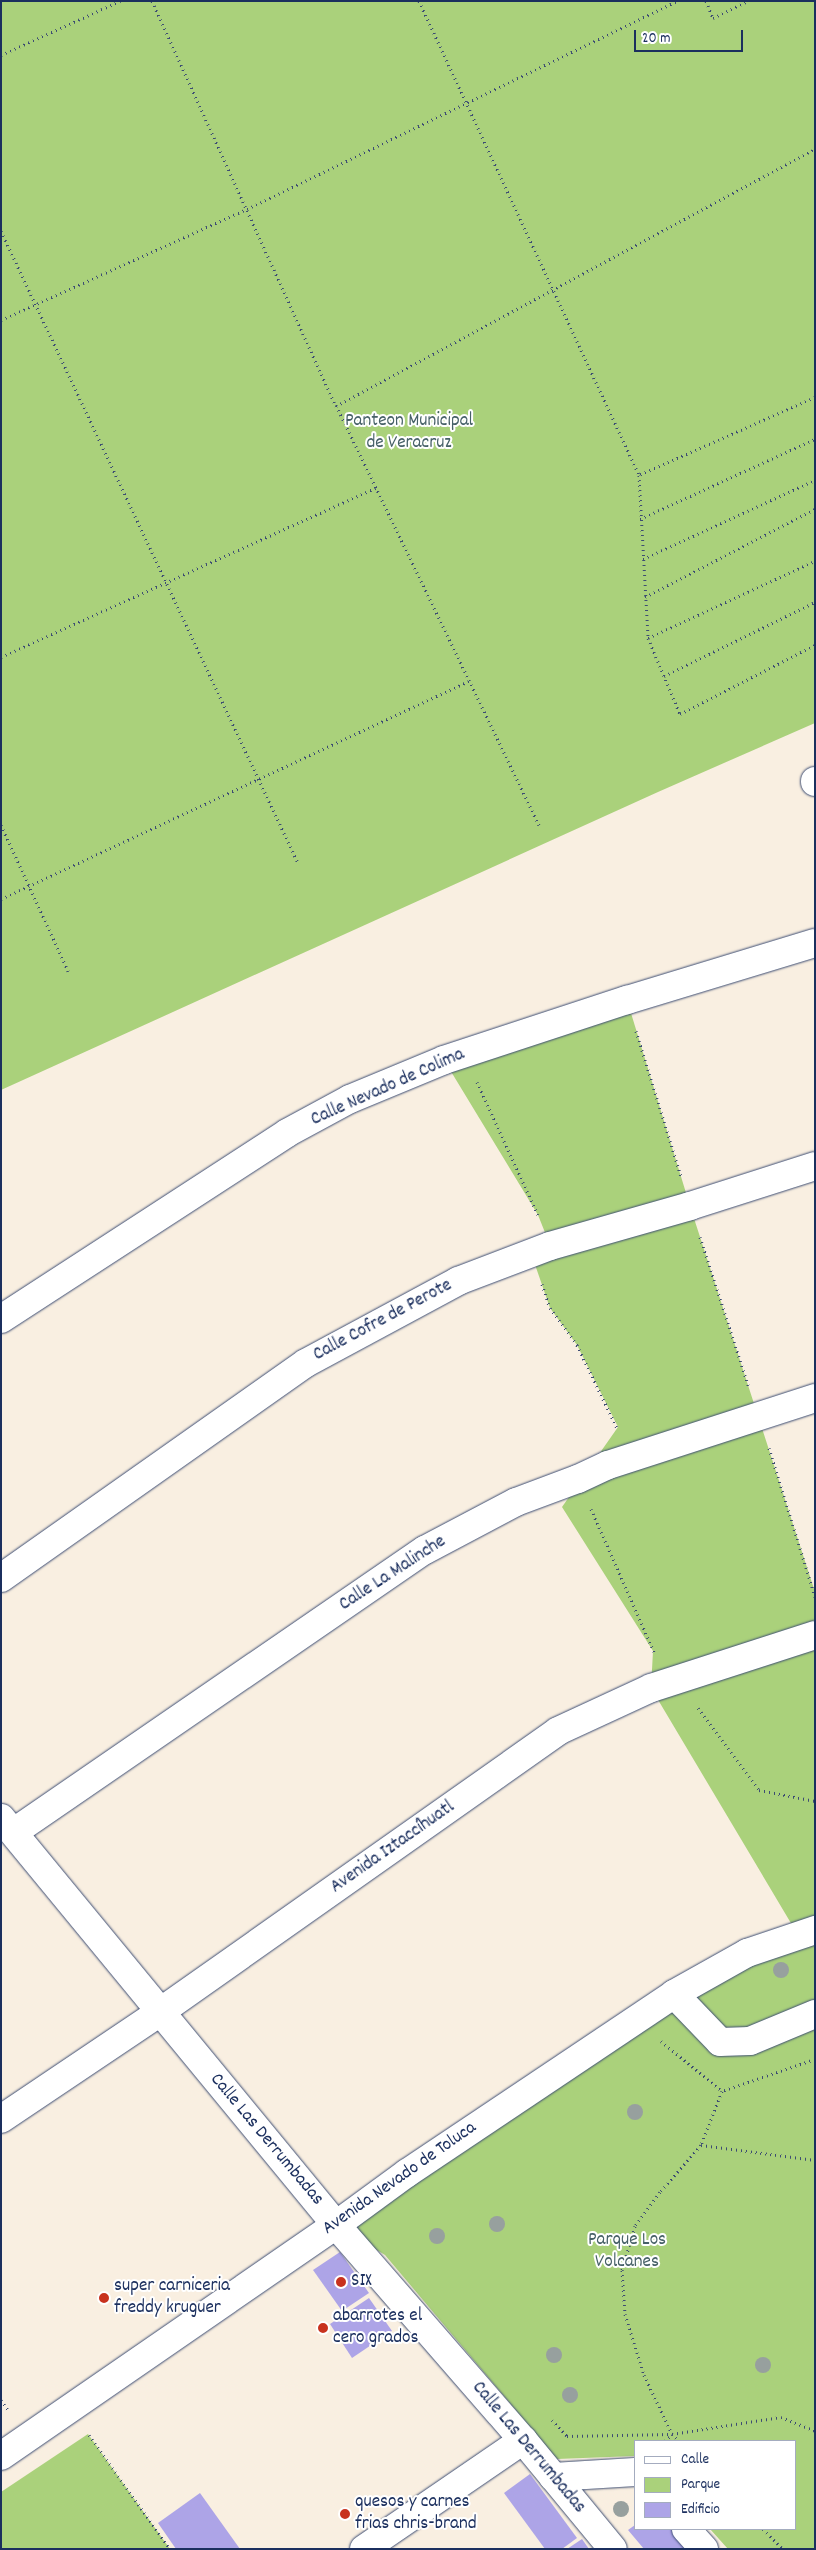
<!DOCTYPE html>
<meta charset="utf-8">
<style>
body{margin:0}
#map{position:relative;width:816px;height:2550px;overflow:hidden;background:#f9efe1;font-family:Dekko,sans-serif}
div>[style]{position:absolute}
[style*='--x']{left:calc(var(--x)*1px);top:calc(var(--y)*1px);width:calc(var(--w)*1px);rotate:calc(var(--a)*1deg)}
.green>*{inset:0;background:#aad17b}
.building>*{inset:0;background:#ada4e7}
.path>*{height:3px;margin-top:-1.5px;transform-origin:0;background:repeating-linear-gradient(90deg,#3c4c72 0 1px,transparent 0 5px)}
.roads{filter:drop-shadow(0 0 1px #3c4c72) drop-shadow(0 0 1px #3c4c72)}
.minor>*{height:28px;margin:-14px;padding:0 14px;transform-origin:14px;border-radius:14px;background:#fff}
.trees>*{width:16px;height:16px;margin:-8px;border-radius:50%;background:#97a09e}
.dots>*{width:14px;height:14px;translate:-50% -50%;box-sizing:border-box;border:2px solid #fff;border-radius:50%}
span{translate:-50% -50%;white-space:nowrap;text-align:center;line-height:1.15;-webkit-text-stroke:4px #fff;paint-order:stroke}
.park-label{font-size:19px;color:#466067}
.street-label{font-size:19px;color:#1b2f5e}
.poi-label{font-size:19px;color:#1b2f5e}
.left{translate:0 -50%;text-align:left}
.frame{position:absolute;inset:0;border:2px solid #1b2f5e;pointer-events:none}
.legend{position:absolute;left:634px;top:2440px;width:162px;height:90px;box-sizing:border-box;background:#fff;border:1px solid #a4acbf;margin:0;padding:6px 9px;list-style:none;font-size:15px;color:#1b2f5e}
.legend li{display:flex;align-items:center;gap:10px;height:25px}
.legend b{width:25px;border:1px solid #a4acbf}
.scale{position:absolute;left:634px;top:30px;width:109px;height:22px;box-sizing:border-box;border:2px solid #1b2f5e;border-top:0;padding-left:6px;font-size:15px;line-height:18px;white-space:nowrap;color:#1b2f5e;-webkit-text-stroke:4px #fff;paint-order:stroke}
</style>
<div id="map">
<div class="green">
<i style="clip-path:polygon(1px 1px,815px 1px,815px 723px,658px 792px,1px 1090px)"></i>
<i style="clip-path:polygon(627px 1000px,690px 1206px,815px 1592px,815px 2549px,728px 2549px,710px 2529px,795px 2529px,795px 2441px,635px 2441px,635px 2456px,557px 2459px,385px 2255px,336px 2225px,407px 2173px,798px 1935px,651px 1688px,653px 1651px,562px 1507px,618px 1427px,577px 1345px,550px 1308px,531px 1253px,550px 1245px,538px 1215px,444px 1060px)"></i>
<i style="clip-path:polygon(88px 2434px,170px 2549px,1px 2549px,1px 2492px)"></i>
</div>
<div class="building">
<i style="clip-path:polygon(340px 2252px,369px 2293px,342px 2311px,313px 2270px)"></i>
<i style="clip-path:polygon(369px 2298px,392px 2331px,352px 2358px,330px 2324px)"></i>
<i style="clip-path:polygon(530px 2474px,577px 2538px,562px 2549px,545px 2549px,504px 2493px)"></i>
<i style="clip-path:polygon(200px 2493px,240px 2549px,176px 2549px,158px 2523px)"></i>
<i style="clip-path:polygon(635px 2525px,635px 2529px,671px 2529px,687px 2548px,644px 2549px,628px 2530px)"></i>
<i style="clip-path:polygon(582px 2539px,589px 2549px,567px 2549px)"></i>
</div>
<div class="path">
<i style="--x:152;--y:1;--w:445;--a:65.6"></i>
<i style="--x:419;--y:1;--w:523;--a:65.1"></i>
<i style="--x:706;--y:1;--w:18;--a:68"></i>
<i style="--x:713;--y:18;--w:39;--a:-26"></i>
<i style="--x:1;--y:55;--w:131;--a:-24.4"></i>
<i style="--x:1;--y:231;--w:698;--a:64.83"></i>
<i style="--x:1;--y:320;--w:270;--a:-24.3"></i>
<i style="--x:247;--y:209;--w:478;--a:-25.8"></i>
<i style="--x:815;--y:397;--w:193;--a:156.1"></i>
<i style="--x:639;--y:475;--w:163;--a:86.8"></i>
<i style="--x:648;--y:638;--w:82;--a:67.2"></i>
<i style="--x:680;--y:714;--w:152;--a:-27.1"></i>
<i style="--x:640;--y:519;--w:192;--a:-24.6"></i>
<i style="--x:643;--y:559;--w:189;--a:-24.7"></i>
<i style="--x:645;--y:597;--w:191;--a:-27.4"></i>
<i style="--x:648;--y:638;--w:184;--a:-24.8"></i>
<i style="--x:1;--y:657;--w:411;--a:-24.3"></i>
<i style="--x:664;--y:676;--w:168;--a:-26.1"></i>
<i style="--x:1;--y:825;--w:161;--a:65.3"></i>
<i style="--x:539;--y:825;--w:466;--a:-115.8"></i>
<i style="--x:336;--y:406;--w:544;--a:-28.22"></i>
<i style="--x:1;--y:899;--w:516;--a:-24.98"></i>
<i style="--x:636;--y:1031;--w:152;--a:72.8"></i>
<i style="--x:477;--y:1082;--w:146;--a:65.4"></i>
<i style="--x:700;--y:1237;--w:156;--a:72"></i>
<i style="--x:542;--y:1284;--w:25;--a:72"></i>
<i style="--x:550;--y:1308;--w:46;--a:53.9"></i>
<i style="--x:577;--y:1345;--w:92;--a:64.3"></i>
<i style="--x:769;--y:1448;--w:156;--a:72.8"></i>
<i style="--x:591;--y:1509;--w:156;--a:66.2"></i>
<i style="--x:698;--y:1708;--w:102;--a:53.4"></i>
<i style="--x:759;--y:1790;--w:57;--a:11.1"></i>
<i style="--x:661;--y:2041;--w:79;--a:39.3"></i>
<i style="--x:815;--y:2059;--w:98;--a:161"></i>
<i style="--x:722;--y:2091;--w:58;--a:111.3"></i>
<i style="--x:701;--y:2145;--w:62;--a:131.1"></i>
<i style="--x:660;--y:2192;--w:42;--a:126.3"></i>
<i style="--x:635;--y:2226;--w:46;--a:106.5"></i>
<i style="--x:622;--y:2270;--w:44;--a:86.1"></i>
<i style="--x:625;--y:2314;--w:64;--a:72.7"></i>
<i style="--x:644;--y:2375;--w:65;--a:64.6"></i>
<i style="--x:672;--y:2434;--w:110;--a:-8.9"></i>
<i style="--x:781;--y:2417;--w:37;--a:22"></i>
<i style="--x:701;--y:2145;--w:115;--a:7.5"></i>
<i style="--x:1;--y:2400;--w:12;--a:55"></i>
<i style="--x:552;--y:2420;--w:22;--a:47"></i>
<i style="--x:567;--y:2436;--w:105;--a:-1.1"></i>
<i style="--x:672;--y:2434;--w:10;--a:45"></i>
<i style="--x:89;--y:2435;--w:140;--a:54.6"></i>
<i style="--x:665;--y:2441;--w:9;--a:-41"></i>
<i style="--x:763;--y:2529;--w:28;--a:45"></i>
<i style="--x:813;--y:2549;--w:3;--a:-45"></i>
</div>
<div class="roads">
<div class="minor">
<i style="--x:815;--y:781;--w:1;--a:90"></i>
<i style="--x:1;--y:1319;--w:341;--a:-33"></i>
<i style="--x:287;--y:1133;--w:72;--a:-28.4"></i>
<i style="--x:350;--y:1099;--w:102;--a:-22.5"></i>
<i style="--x:444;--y:1060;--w:193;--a:-18.2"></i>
<i style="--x:627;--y:1000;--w:196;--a:-16.9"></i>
<i style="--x:1;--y:1578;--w:373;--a:-35.2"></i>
<i style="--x:306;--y:1363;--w:173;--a:-28.3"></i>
<i style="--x:458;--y:1281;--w:98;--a:-20.8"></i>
<i style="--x:550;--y:1246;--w:146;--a:-15.9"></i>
<i style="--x:690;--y:1206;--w:131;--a:-17.7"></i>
<i style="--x:1;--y:1818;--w:527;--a:50.54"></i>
<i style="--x:336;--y:2225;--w:285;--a:49"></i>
<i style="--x:523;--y:2440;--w:141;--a:50.5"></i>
<i style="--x:14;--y:1832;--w:498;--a:-34.5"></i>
<i style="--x:425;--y:1550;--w:103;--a:-27.8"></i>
<i style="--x:516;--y:1502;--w:66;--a:-20.4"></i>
<i style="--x:578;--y:1479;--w:33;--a:-25"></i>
<i style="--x:608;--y:1465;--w:218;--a:-17.9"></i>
<i style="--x:674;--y:1994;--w:66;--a:46.2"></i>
<i style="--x:720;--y:2042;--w:30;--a:-2"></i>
<i style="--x:750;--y:2041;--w:70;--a:-22.6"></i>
<i style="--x:1;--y:2119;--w:192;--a:-33.9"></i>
<i style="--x:160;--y:2012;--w:487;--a:-35.2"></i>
<i style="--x:558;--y:1731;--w:102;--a:-24.8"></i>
<i style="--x:651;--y:1688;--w:172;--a:-17.9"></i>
<i style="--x:1;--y:2456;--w:407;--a:-34.6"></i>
<i style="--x:336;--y:2225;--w:88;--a:-36.2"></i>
<i style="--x:407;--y:2173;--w:321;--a:-33.8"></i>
<i style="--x:674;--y:1994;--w:84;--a:-29.3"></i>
<i style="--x:747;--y:1953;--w:72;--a:-18.7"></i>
<i style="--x:553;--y:2477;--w:82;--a:-3.5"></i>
<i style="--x:686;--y:2529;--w:27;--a:48"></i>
<i style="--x:364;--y:2549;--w:193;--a:-34.4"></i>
</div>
</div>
<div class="trees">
<i style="left:781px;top:1970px"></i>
<i style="left:635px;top:2112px"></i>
<i style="left:497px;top:2224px"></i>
<i style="left:437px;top:2236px"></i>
<i style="left:554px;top:2355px"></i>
<i style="left:763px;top:2365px"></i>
<i style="left:570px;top:2395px"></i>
<i style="left:621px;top:2509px"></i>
</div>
<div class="dots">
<i style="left:341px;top:2282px;background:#c8321e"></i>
<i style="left:104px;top:2298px;background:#c8321e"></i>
<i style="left:323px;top:2328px;background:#c8321e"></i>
<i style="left:345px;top:2514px;background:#c8321e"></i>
</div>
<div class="park-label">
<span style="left:409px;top:433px">Panteon Municipal<br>de Veracruz</span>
<span style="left:627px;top:2252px">Parque Los<br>Volcanes</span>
</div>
<div class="street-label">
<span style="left:388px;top:1088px;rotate:-24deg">Calle Nevado de Colima</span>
<span style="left:383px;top:1321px;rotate:-28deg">Calle Cofre de Perote</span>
<span style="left:393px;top:1574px;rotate:-33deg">Calle La Malinche</span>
<span style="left:393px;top:1848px;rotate:-35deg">Avenida Iztaccíhuatl</span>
<span style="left:266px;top:2140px;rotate:50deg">Calle Las Derrumbadas</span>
<span style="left:400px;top:2179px;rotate:-35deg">Avenida Nevado de Toluca</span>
<span style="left:528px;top:2448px;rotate:50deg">Calle Las Derrumbadas</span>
</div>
<div class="poi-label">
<span class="left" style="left:351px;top:2282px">SIX</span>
<span class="left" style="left:114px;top:2298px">super carniceria<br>freddy kruguer</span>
<span class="left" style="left:333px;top:2328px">abarrotes el<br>cero grados</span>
<span class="left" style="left:355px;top:2514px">quesos y carnes<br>frias chris-brand</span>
</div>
<div class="frame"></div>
<ul class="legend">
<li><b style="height:6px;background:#fff"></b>Calle</li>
<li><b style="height:14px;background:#aad17b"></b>Parque</li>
<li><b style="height:14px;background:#ada4e7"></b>Edificio</li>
</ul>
<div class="scale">20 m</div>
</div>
